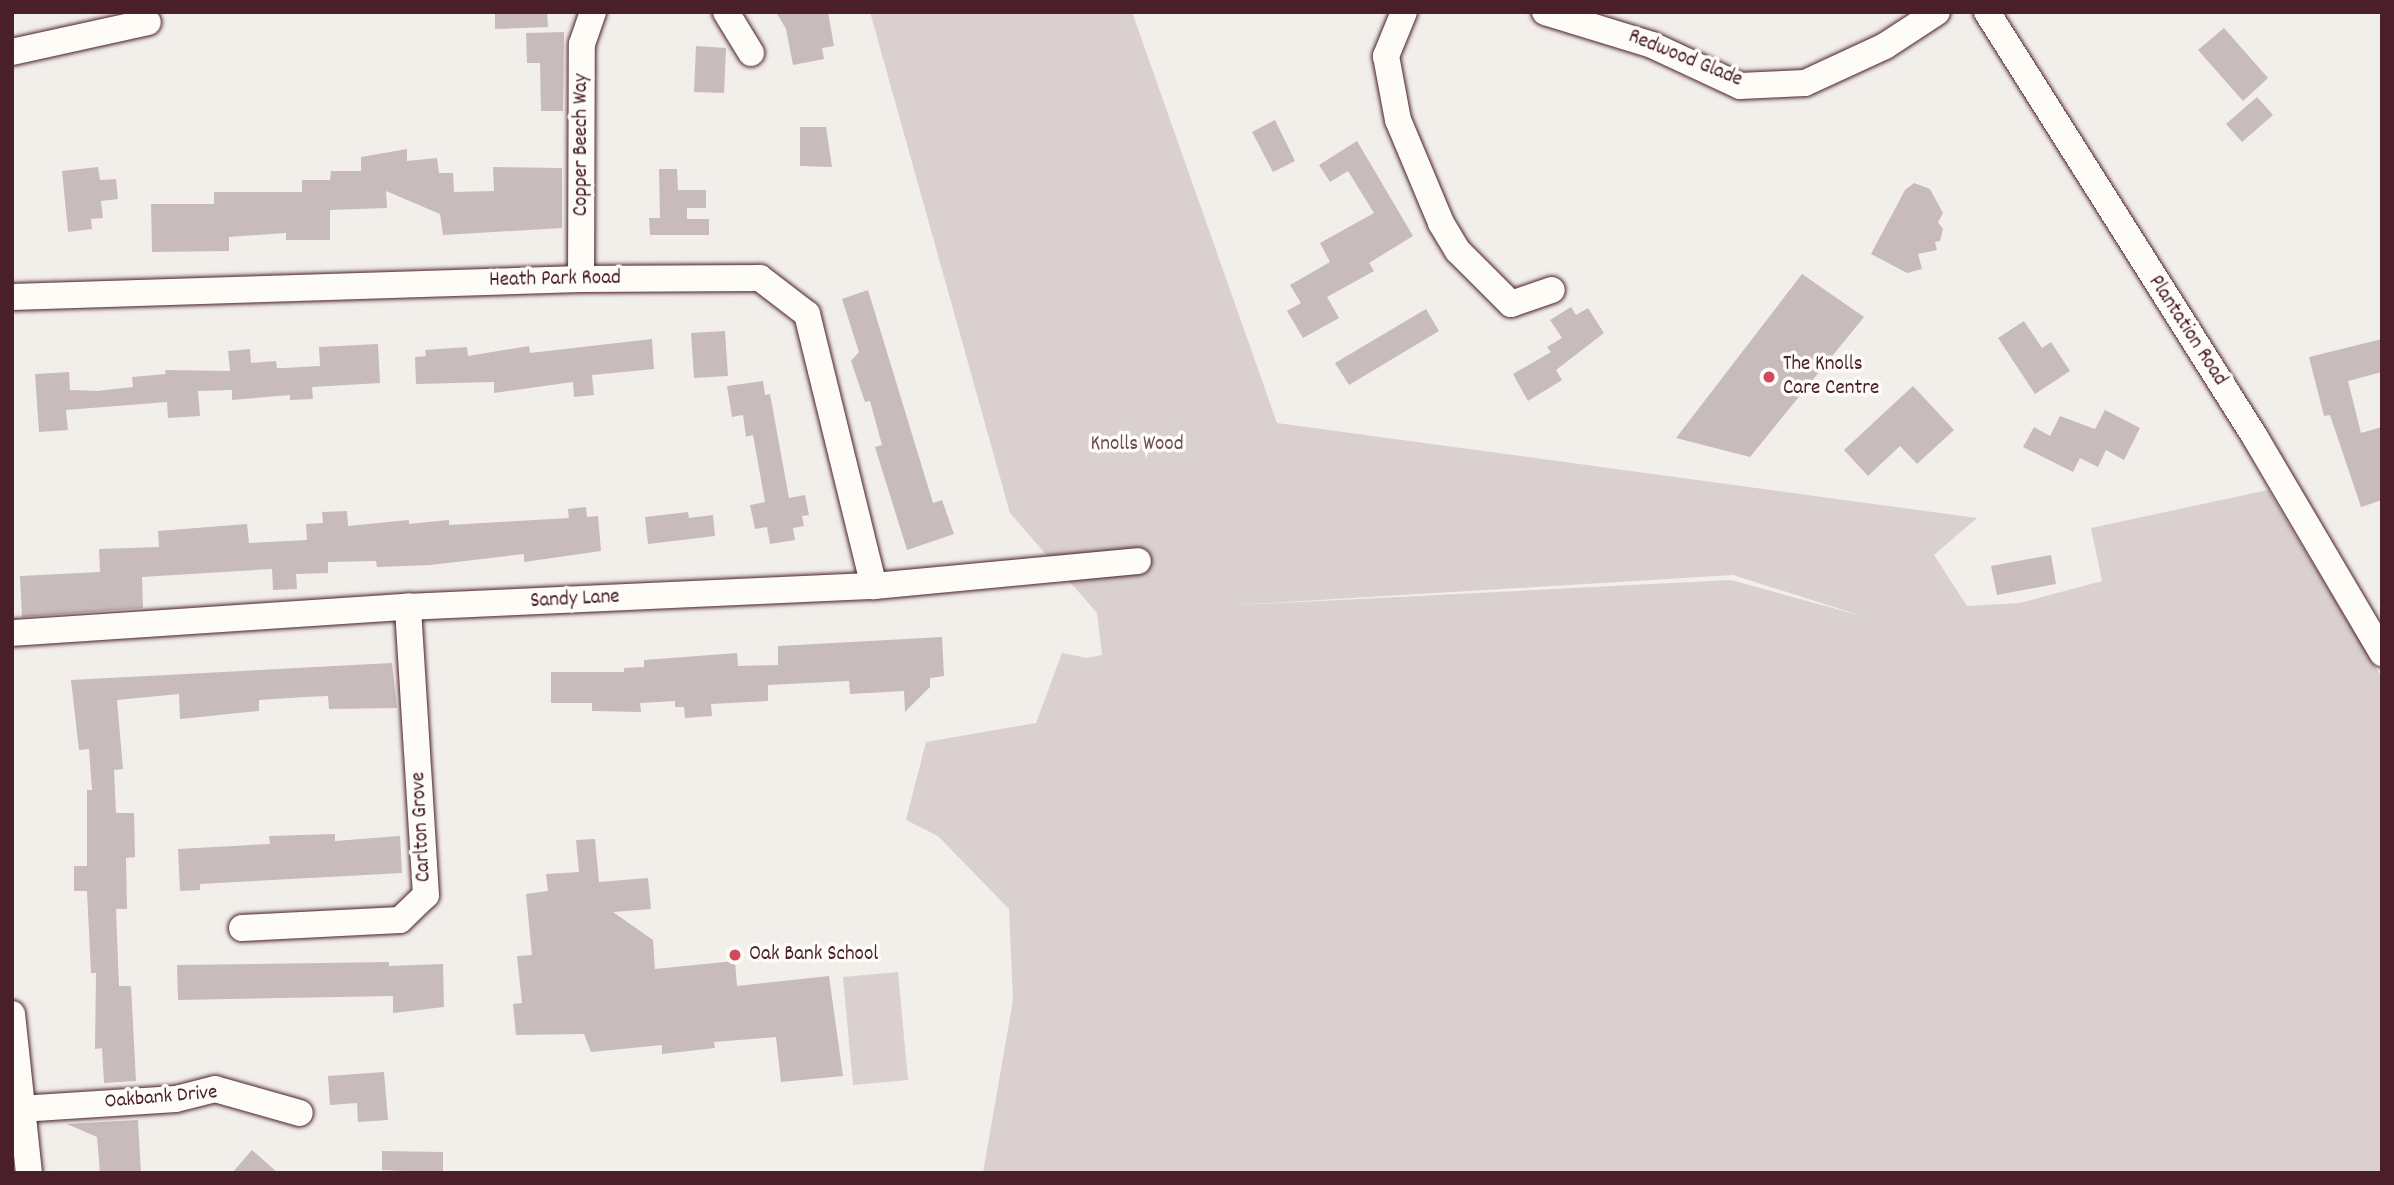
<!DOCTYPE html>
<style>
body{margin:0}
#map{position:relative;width:2394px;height:1185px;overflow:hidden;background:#f2efeb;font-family:Dekko,sans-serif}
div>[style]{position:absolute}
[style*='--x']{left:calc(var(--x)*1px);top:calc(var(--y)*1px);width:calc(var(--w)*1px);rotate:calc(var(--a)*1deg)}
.green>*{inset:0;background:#d9d0cf}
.building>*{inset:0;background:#c8bbbb}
.roads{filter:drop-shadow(0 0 2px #4a1f2b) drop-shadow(0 0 2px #4a1f2b)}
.minor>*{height:26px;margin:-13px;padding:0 13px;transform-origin:13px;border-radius:13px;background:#fdfcf7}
.dots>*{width:19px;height:19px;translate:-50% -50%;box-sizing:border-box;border:4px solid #fdfcf7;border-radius:50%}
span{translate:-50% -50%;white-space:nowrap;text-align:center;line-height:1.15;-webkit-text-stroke:7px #fdfcf7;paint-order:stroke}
.street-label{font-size:21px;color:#4a1f2b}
.poi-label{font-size:21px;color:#4a1f2b}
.left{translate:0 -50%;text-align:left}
.park-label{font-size:21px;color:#6e4b54}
.frame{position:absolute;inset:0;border:14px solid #4a1f2b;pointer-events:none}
</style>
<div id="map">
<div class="green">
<i style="clip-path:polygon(evenodd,870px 12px,1132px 12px,1277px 423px,1977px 518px,1934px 555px,1967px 606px,2020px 603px,2102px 581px,2091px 528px,2268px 490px,2382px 678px,2382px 1173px,983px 1173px,1013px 1000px,1009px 909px,938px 836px,906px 820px,926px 742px,1036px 723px,1062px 653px,1087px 658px,1102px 655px,1097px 613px,1010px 513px,870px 12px,1733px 575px,1862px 616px,1731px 580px,1220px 606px,1733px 575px)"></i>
<i style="clip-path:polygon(898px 972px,908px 1080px,853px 1085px,843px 977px)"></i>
</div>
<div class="building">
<i style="clip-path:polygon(495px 12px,547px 12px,548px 27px,495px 29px)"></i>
<i style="clip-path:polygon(776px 12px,828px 12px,834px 46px,822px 48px,824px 59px,793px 65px,786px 29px)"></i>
<i style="clip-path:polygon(2224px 28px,2268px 78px,2243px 101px,2198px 50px)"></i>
<i style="clip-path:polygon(564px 32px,563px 111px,541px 111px,540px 63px,527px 63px,526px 33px)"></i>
<i style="clip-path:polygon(696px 46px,726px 48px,724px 93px,694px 92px)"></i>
<i style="clip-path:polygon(2257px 97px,2273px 115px,2242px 142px,2226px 124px)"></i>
<i style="clip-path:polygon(1275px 120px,1295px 161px,1273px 172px,1252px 132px)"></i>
<i style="clip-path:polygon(800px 127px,826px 127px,832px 167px,800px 166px)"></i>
<i style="clip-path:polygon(1357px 141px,1413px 236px,1369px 263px,1374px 271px,1327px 297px,1339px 318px,1303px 338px,1287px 311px,1301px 303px,1290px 285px,1330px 262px,1320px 243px,1374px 213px,1348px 171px,1330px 182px,1319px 165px)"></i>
<i style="clip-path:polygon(407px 149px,407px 161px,437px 158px,439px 173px,453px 173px,454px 192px,494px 191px,493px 167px,562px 168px,562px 228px,443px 235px,440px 214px,386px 191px,387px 208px,330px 210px,330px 240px,286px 240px,286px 233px,229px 237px,229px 251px,152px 252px,151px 204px,214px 204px,214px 192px,302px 192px,302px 180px,330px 180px,331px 171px,361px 171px,361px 157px)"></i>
<i style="clip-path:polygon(98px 167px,100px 180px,116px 179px,118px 199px,101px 201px,103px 218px,91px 219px,92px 229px,68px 232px,62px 171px)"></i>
<i style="clip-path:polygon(659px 169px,677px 169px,678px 190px,706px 190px,706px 208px,687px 208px,687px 219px,709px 219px,709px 235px,650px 235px,649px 218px,660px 218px)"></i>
<i style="clip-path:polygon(1914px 183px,1930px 189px,1943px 213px,1938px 222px,1943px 229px,1940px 241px,1935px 242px,1937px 250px,1918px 254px,1922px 269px,1907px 273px,1871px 254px,1905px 190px)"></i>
<i style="clip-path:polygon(1802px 274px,1864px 317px,1750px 457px,1676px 438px)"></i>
<i style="clip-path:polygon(868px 290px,933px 503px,942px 500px,954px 534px,907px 550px,875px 447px,882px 445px,870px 401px,865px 402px,851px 361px,859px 352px,842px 299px)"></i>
<i style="clip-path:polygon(1571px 307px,1576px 315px,1588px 308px,1604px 333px,1556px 370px,1562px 380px,1528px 401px,1513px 374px,1551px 352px,1547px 347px,1562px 338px,1550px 320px)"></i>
<i style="clip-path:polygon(1426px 309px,1439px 331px,1349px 385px,1335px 363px)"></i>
<i style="clip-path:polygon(2024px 321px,2042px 348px,2051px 342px,2070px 371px,2035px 394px,1998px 338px)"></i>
<i style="clip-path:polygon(725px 331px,728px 376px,694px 378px,691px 333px)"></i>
<i style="clip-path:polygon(652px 339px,654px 369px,592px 375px,594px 395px,574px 397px,573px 382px,494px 393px,494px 382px,416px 384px,415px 357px,426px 356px,425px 350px,467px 347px,468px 356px,529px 346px,530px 353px)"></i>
<i style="clip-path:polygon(2382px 339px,2382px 372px,2348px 381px,2361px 433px,2382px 427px,2382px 500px,2361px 507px,2330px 415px,2324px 416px,2309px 357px)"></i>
<i style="clip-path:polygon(378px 344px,380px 383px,312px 387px,313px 399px,290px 400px,290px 395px,232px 400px,232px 390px,198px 391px,200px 416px,168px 418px,167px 402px,66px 410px,68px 430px,39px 432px,35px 374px,69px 372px,70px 390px,97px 391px,133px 387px,132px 377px,166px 374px,165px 370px,230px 371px,228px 351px,250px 349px,251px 363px,276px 361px,277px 368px,283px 368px,320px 366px,319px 347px)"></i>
<i style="clip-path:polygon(763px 381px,765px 395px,770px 394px,789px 498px,805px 495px,809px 515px,802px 516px,804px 526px,793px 528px,795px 540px,770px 544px,767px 527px,755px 529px,750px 505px,765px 502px,753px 435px,746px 437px,743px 415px,732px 417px,727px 386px)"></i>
<i style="clip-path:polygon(1913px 386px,1954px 430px,1917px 464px,1900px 446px,1868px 476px,1844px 450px)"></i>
<i style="clip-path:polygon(2105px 410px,2140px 428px,2124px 460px,2106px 450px,2098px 467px,2080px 458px,2073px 472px,2023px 447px,2034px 427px,2050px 436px,2060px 416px,2095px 429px)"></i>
<i style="clip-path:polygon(586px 507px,587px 517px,598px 516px,601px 551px,524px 562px,524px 554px,430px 565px,377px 567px,376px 561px,328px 562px,328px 573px,296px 574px,297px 589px,273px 590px,272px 569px,142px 577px,143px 608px,22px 617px,20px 576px,100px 572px,99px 549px,159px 547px,158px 531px,247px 524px,249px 543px,307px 540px,306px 524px,323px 523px,322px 512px,347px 511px,348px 526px,409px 520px,409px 524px,449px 520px,449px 525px,569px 518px,568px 509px)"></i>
<i style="clip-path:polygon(688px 512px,689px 518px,713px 515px,715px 536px,648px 544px,645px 517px)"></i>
<i style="clip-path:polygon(2051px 555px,2056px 584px,1997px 595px,1991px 566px)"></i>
<i style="clip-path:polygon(942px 637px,944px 676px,930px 678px,930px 687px,905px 712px,904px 691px,850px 694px,849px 681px,768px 685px,768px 701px,711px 704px,712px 716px,685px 718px,684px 707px,675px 707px,675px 701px,640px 703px,641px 712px,592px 711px,592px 703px,551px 703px,551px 672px,624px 672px,624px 668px,644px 667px,644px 660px,737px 653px,738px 666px,778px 665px,778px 646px)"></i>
<i style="clip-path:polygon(392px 663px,397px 708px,329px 709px,328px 696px,305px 697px,259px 700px,259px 711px,180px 719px,179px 694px,117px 700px,123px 769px,114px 770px,116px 813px,134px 813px,135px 857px,126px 858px,127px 909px,116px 909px,119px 986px,131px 986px,136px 1081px,104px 1083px,102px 1048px,95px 1049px,96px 973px,91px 973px,87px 891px,74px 891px,74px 866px,87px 866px,87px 790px,92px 790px,89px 749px,79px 750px,71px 680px)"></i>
<i style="clip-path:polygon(335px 834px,335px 841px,400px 836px,402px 873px,200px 884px,200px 890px,180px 891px,178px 849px,270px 844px,269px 836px)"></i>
<i style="clip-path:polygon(595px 839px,599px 882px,648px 878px,651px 909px,613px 912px,653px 940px,655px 969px,735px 961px,737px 986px,829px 976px,843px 1076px,781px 1082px,776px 1037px,714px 1042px,715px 1048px,662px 1054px,662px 1045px,591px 1052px,584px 1034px,516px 1035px,513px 1004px,522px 1003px,517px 956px,532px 955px,526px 894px,548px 891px,546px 874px,579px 872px,576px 840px)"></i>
<i style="clip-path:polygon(389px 962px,389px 966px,443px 964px,444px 1007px,393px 1013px,393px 996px,178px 1000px,177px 965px)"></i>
<i style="clip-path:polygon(384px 1072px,388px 1120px,358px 1122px,357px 1103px,330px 1105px,328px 1076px)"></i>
<i style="clip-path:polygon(138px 1120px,141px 1173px,100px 1173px,97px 1137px,67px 1124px)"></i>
<i style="clip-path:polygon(252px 1150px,278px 1173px,232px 1173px)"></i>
<i style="clip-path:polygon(382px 1151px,443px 1152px,443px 1173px,382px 1170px)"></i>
</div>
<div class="roads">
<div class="minor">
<i style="--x:726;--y:12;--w:48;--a:58.6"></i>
<i style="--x:1404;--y:12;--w:48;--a:112.2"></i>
<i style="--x:1386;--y:56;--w:65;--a:79.4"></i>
<i style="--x:1398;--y:120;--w:112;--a:67.3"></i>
<i style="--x:1441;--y:223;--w:33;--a:59"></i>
<i style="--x:1458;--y:251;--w:75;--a:45"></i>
<i style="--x:1511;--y:304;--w:43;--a:-18.9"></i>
<i style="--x:1545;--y:12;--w:112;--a:17.1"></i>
<i style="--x:1652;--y:45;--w:97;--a:25"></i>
<i style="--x:1740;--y:86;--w:65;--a:-2.6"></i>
<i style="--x:1805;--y:83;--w:88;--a:-24.8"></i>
<i style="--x:1885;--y:46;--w:62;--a:-33.2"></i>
<i style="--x:1987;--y:12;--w:502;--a:57.76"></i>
<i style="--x:2255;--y:437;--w:251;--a:59.5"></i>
<i style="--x:12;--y:52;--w:139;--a:-12.4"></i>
<i style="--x:581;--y:279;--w:235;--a:-89.8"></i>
<i style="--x:582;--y:44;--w:34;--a:-71"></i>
<i style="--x:12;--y:297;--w:569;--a:-1.81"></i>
<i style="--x:581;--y:279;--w:179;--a:-0.3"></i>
<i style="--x:760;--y:278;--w:59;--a:37.5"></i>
<i style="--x:807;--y:314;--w:280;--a:76.2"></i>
<i style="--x:12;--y:633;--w:397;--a:-3.8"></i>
<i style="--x:408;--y:607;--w:466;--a:-2.6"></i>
<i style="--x:874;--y:586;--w:265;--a:-5.4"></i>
<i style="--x:242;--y:928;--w:158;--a:-2.9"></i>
<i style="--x:400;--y:920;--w:36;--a:-44"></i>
<i style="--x:426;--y:895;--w:289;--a:-93.6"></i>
<i style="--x:12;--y:1014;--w:160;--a:83.9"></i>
<i style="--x:20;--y:1109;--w:156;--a:-3.7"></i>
<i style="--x:176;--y:1099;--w:40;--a:-14.4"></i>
<i style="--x:215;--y:1089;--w:88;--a:15.8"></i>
</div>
</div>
<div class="dots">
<i style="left:1769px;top:377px;background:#d1495b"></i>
<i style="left:735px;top:955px;background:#d1495b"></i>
</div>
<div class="street-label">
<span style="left:1685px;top:59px;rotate:22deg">Redwood Glade</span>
<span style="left:582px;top:145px;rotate:-90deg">Copper Beech Way</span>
<span style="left:555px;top:280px;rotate:-1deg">Heath Park Road</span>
<span style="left:2187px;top:331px;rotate:57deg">Plantation Road</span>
<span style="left:575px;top:600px;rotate:-3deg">Sandy Lane</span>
<span style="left:422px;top:827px;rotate:-93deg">Carlton Grove</span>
<span style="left:161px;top:1098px;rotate:-5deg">Oakbank Drive</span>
</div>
<div class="poi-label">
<span class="left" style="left:1783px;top:377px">The Knolls<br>Care Centre</span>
<span class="left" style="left:749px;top:955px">Oak Bank School</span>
</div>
<div class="park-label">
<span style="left:1137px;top:445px">Knolls Wood</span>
</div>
<div class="frame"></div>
</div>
